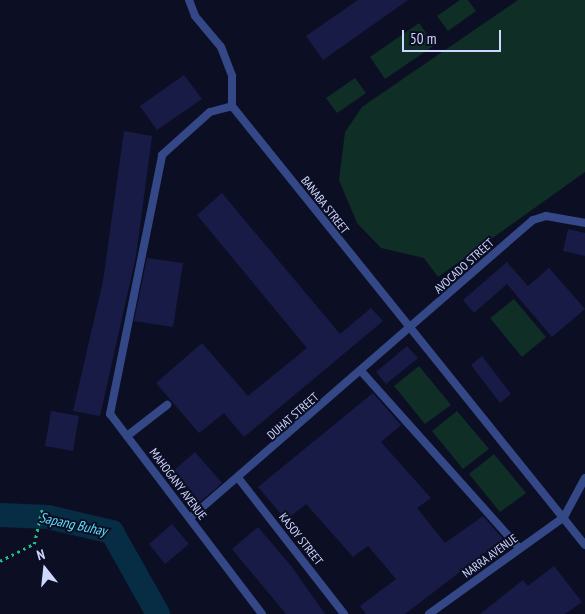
<!DOCTYPE html>
<style>
body{margin:0}
#map{position:relative;width:585px;height:614px;overflow:hidden;background:#0c0f24;font-family:"PT Sans Narrow",sans-serif}
div>[style]{position:absolute}
[style*='--x']{left:calc(var(--x)*1px);top:calc(var(--y)*1px);width:calc(var(--w)*1px);rotate:calc(var(--a)*1deg)}
.green>*{inset:0;background:#0f2e25}
.river>*{height:24px;margin:-12px;padding:0 12px;transform-origin:12px;border-radius:12px;background:#062d43}
.building>*{inset:0;background:#171b46}
.path>*{height:2.5px;margin-top:-1.25px;transform-origin:0;background:repeating-linear-gradient(90deg,#26bc8a 0 2.5px,transparent 0 6.5px)}
.service>*{height:8px;margin:-4px;padding:0 4px;transform-origin:4px;border-radius:4px;background:#344786}
span{translate:-50% -50%;white-space:nowrap;text-align:center;line-height:1.15;-webkit-text-stroke:4px #0c0f24;paint-order:stroke}
.street-label{font-size:12px;color:#cfd7ff}
.water-label{font-size:14px;color:#5de0ff;font-style:italic}
.north{position:absolute;left:20px;top:544px;width:50px;height:50px;-webkit-text-stroke:4px #0c0f24;paint-order:stroke;rotate:344deg;font-size:14px;font-weight:700;line-height:20px;text-align:center;color:#cfd7ff}
.north::after{content:'';display:block;margin:auto;width:18px;height:22px;background:#cfd7ff;clip-path:polygon(50% 0,100% 100%,50% 72%,0 100%)}
.scale{position:absolute;left:402px;top:30px;width:99px;height:22px;box-sizing:border-box;border:2px solid #cfd7ff;border-top:0;padding-left:6px;font-size:15px;line-height:18px;white-space:nowrap;color:#cfd7ff;-webkit-text-stroke:4px #0c0f24;paint-order:stroke}
</style>
<div id="map">
<div class="green">
<i style="clip-path:polygon(460px 0,468px 0,476px 11px,448px 31px,437px 16px)"></i>
<i style="clip-path:polygon(518px 0,585px 0,585px 172px,438px 277px,424px 258px,381px 248px,357px 223px,339px 180px,345px 132px,362px 107px)"></i>
<i style="clip-path:polygon(419px 23px,435px 45px,385px 79px,370px 57px)"></i>
<i style="clip-path:polygon(355px 78px,366px 93px,337px 113px,326px 98px)"></i>
<i style="clip-path:polygon(514px 299px,546px 337px,522px 357px,490px 318px)"></i>
<i style="clip-path:polygon(419px 366px,451px 405px,425px 424px,394px 386px)"></i>
<i style="clip-path:polygon(457px 411px,489px 449px,463px 469px,432px 431px)"></i>
<i style="clip-path:polygon(494px 454px,526px 493px,500px 512px,469px 474px)"></i>
</div>
<div class="river">
<i style="--x:0;--y:515;--w:48;--a:2.4"></i>
<i style="--x:48;--y:517;--w:66;--a:13.2"></i>
<i style="--x:112;--y:532;--w:94;--a:60.7"></i>
</div>
<div class="building">
<i style="clip-path:polygon(358px 0,408px 0,323px 60px,306px 36px)"></i>
<i style="clip-path:polygon(184px 75px,202px 99px,157px 130px,140px 106px)"></i>
<i style="clip-path:polygon(124px 131px,152px 136px,136px 256px,100px 416px,73px 411px,103px 281px)"></i>
<i style="clip-path:polygon(222px 193px,340px 334px,371px 308px,383px 321px,244px 437px,224px 413px,199px 433px,156px 383px,202px 343px,248px 396px,307px 348px,197px 215px)"></i>
<i style="clip-path:polygon(568px 229px,585px 233px,585px 256px,563px 251px)"></i>
<i style="clip-path:polygon(147px 258px,183px 263px,173px 327px,134px 321px)"></i>
<i style="clip-path:polygon(507px 262px,528px 286px,549px 268px,585px 309px,552px 337px,507px 284px,474px 313px,463px 300px)"></i>
<i style="clip-path:polygon(407px 346px,418px 358px,386px 384px,376px 372px)"></i>
<i style="clip-path:polygon(482px 356px,511px 394px,500px 403px,471px 365px)"></i>
<i style="clip-path:polygon(373px 393px,401px 425px,381px 442px,431px 498px,417px 508px,445px 543px,483px 516px,503px 539px,405px 614px,366px 614px,360px 606px,396px 579px,368px 546px,353px 557px,306px 504px,286px 520px,258px 487px)"></i>
<i style="clip-path:polygon(51px 411px,79px 416px,73px 451px,45px 446px)"></i>
<i style="clip-path:polygon(195px 452px,222px 483px,200px 502px,173px 471px)"></i>
<i style="clip-path:polygon(172px 524px,189px 544px,165px 564px,149px 544px)"></i>
<i style="clip-path:polygon(258px 527px,292px 567px,325px 614px,286px 614px,232px 549px)"></i>
<i style="clip-path:polygon(554px 566px,582px 602px,565px 614px,480px 614px,523px 580px,528px 586px)"></i>
</div>
<div class="path">
<i style="--x:0;--y:561;--w:38;--a:-27"></i>
<i style="--x:34;--y:544;--w:37;--a:-77"></i>
</div>
<div class="service">
<i style="--x:189;--y:0;--w:17;--a:69"></i>
<i style="--x:195;--y:16;--w:40;--a:50"></i>
<i style="--x:221;--y:47;--w:31;--a:69"></i>
<i style="--x:232;--y:76;--w:30;--a:90"></i>
<i style="--x:361;--y:371;--w:237;--a:48.2"></i>
<i style="--x:127;--y:436;--w:51;--a:-37.8"></i>
<i style="--x:239;--y:479;--w:171;--a:52.1"></i>
<i style="--x:190;--y:518;--w:454;--a:-41"></i>
<i style="--x:533;--y:220;--w:14;--a:-17"></i>
<i style="--x:546;--y:216;--w:40;--a:10"></i>
<i style="--x:262;--y:614;--w:251;--a:-127.2"></i>
<i style="--x:110;--y:414;--w:264;--a:-78.6"></i>
<i style="--x:162;--y:155;--w:64;--a:-41.9"></i>
<i style="--x:210;--y:112;--w:23;--a:-15"></i>
<i style="--x:232;--y:106;--w:563;--a:51.2"></i>
<i style="--x:429;--y:614;--w:166;--a:-35.7"></i>
<i style="--x:564;--y:517;--w:44;--a:-61.7"></i>
</div>
<div class="street-label">
<span style="left:325px;top:205px;rotate:52deg">BANABA STREET</span>
<span style="left:464px;top:266px;rotate:-42deg">AVOCADO STREET</span>
<span style="left:293px;top:416px;rotate:-41deg">DUHAT STREET</span>
<span style="left:178px;top:484px;rotate:53deg">MAHOGANY AVENUE</span>
<span style="left:301px;top:539px;rotate:52deg">KASOY STREET</span>
<span style="left:490px;top:556px;rotate:-36deg">NARRA AVENUE</span>
</div>
<div class="water-label">
<span style="left:73px;top:524px;rotate:12deg">Sapang Buhay</span>
</div>
<div class="north">N</div>
<div class="scale">50 m</div>
</div>
